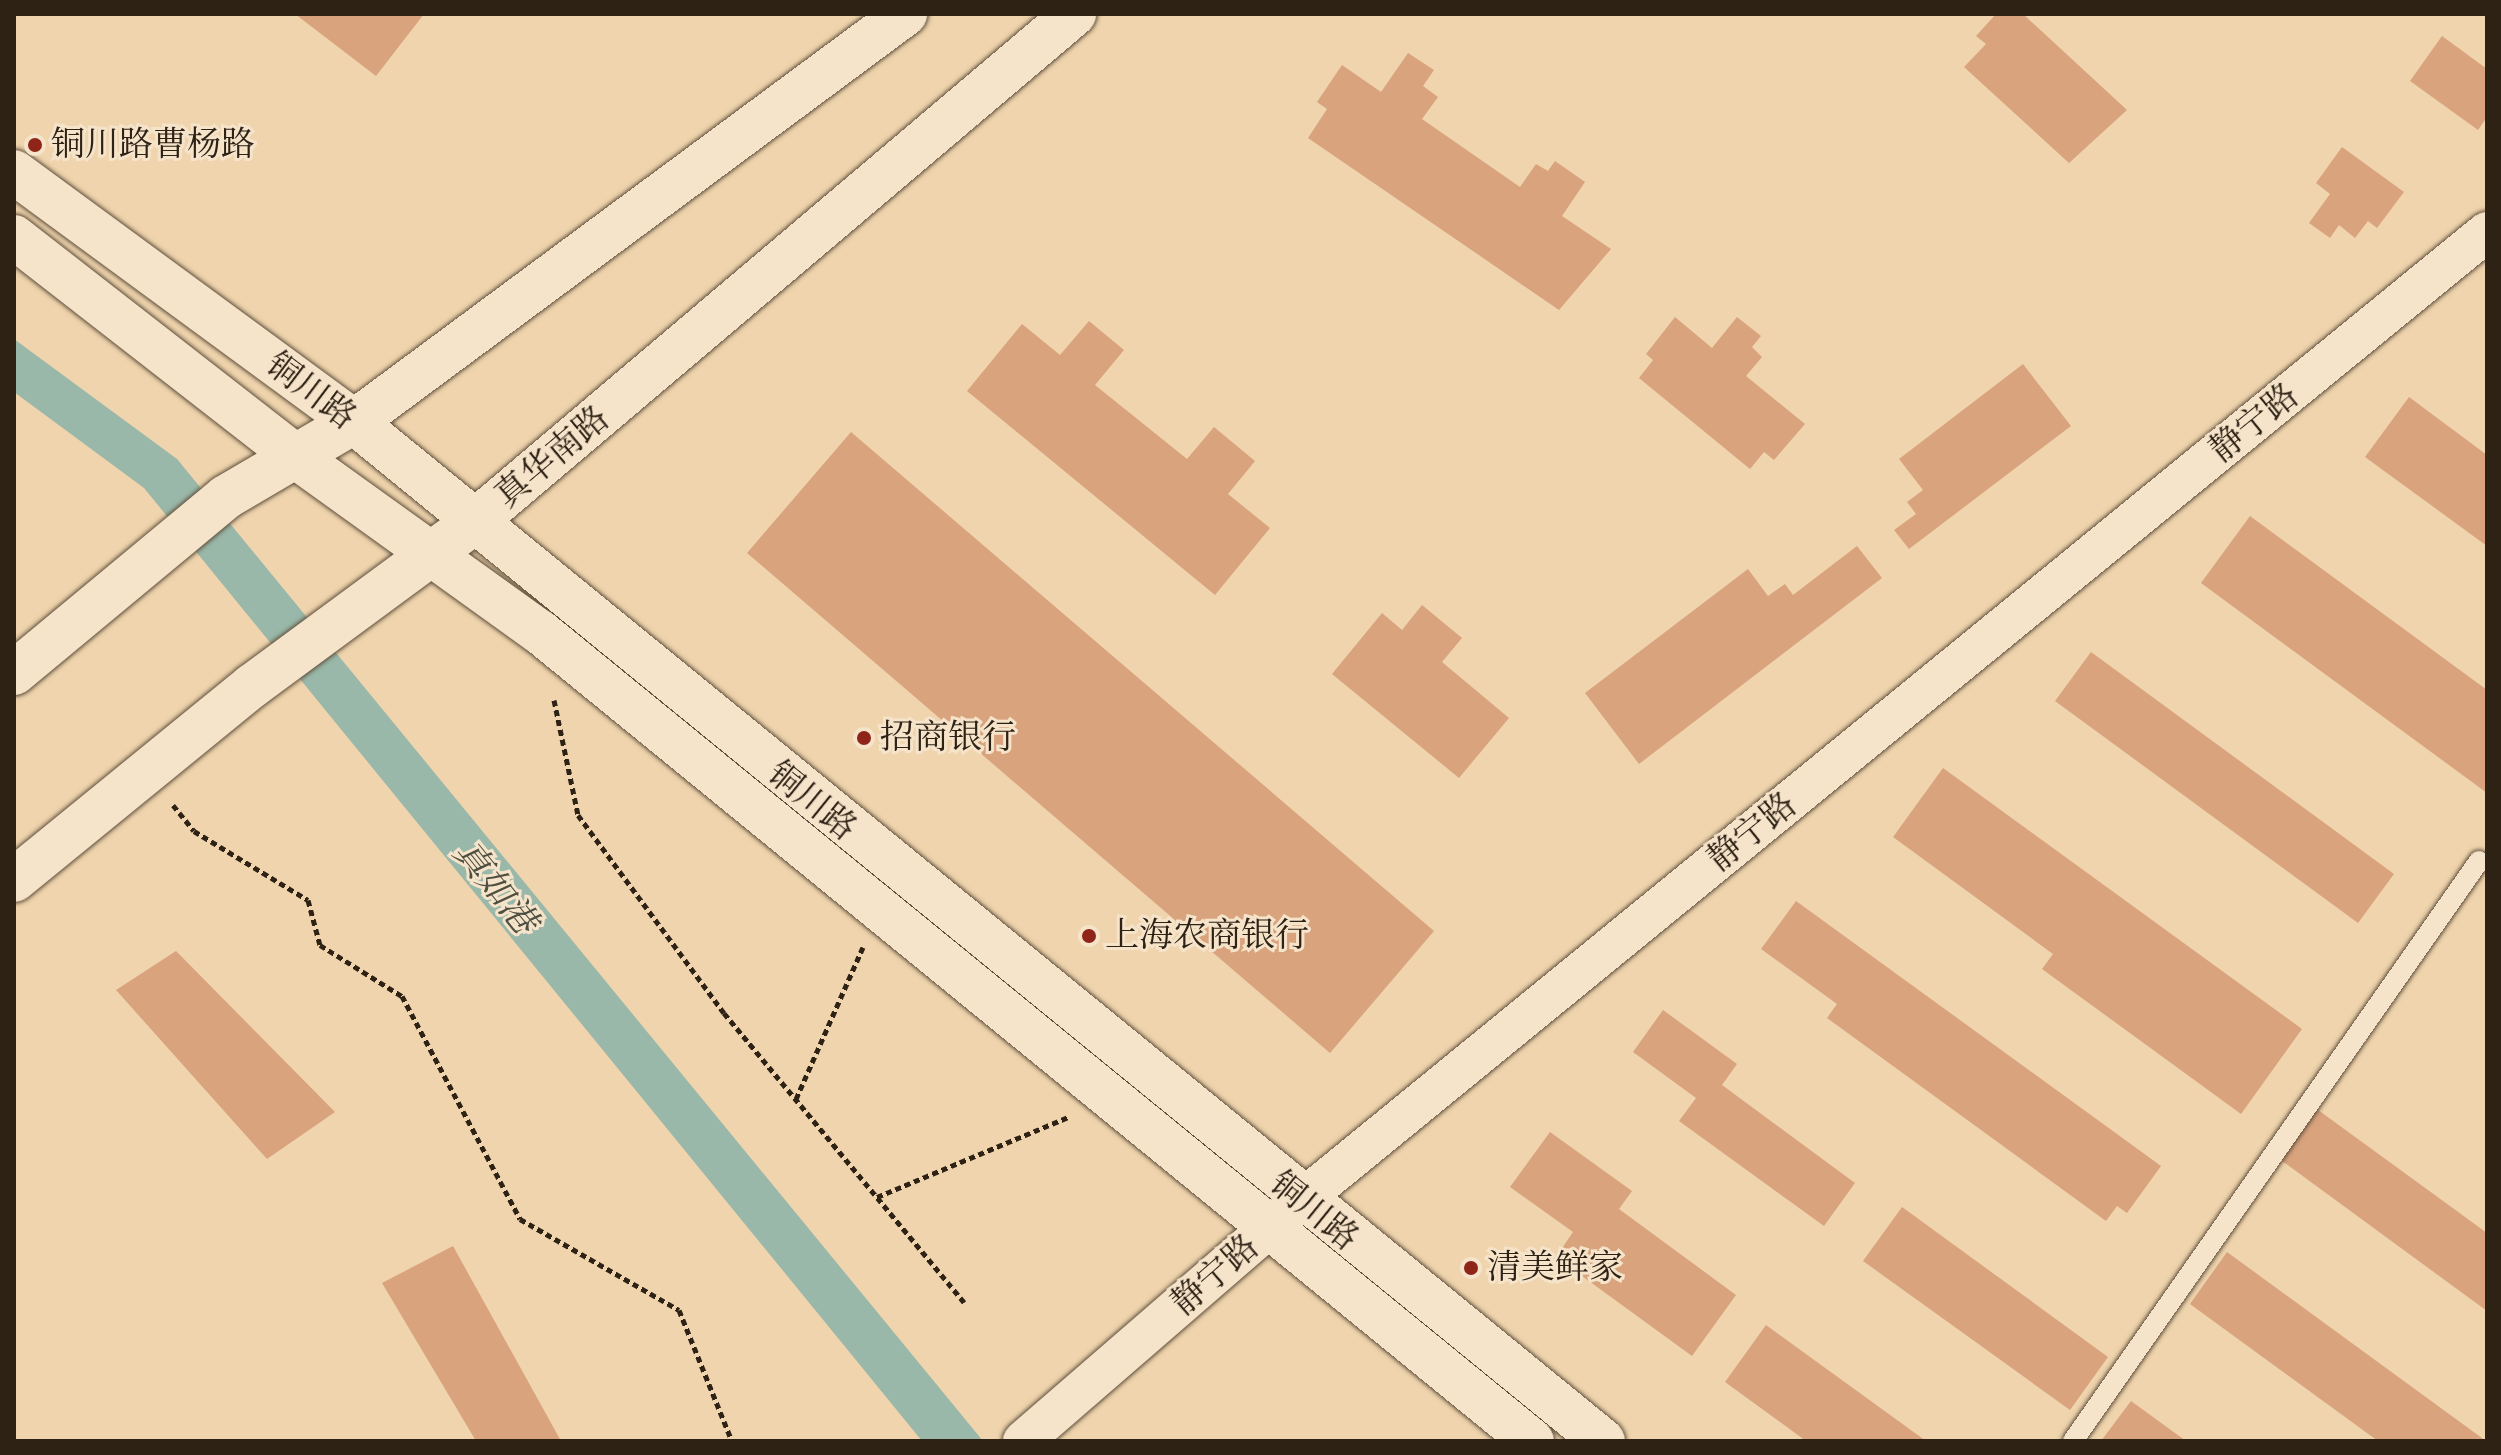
<!DOCTYPE html>
<meta charset="utf-8">
<style>
body{margin:0}
#map{position:relative;width:2501px;height:1455px;overflow:hidden;background:#efd4ad;font-family:"IM FELL Double Pica","Noto Serif SC",serif}
div>[style]{position:absolute}
[style*='--x']{left:calc(var(--x)*1px);top:calc(var(--y)*1px);width:calc(var(--w)*1px);rotate:calc(var(--a)*1deg)}
.water>*{inset:0;background:#9ab8a9}
.building>*{inset:0;background:#d9a37e}
.path>*{height:5px;margin-top:-2.5px;transform-origin:0;background:repeating-linear-gradient(90deg,#2e2215 0 6px,transparent 0 10px)}
.roads{filter:drop-shadow(0 0 2px #5e4e3b) drop-shadow(0 0 2px #5e4e3b)}
.service>*{height:20px;margin:-10px;padding:0 10px;transform-origin:10px;border-radius:10px;background:#f5e3ca}
.minor>*{height:40px;margin:-20px;padding:0 20px;transform-origin:20px;border-radius:20px;background:#f5e3ca}
.secondary>*{height:44px;margin:-22px;padding:0 22px;transform-origin:22px;border-radius:22px;background:#f5e3ca}
.dots>*{width:22px;height:22px;translate:-50% -50%;box-sizing:border-box;border:4px solid #f5e3ca;border-radius:50%}
span{translate:-50% -50%;white-space:nowrap;text-align:center;line-height:1.15;-webkit-text-stroke:6px #f5e3ca;paint-order:stroke}
.poi-label{font-size:34px;color:#2e2215}
.left{translate:0 -50%;text-align:left}
.street-label{font-size:34px;color:#2e2215}
.water-label{font-size:36px;color:#4e4f41;font-style:italic}
.frame{position:absolute;inset:0;border:16px solid #2e2215;pointer-events:none}
</style>
<div id="map">
<div class="water">
<i style="clip-path:polygon(14px 339px,177px 459px,983px 1441px,922px 1441px,144px 488px,14px 392px)"></i>
</div>
<div class="building">
<i style="clip-path:polygon(295px 14px,424px 14px,376px 76px)"></i>
<i style="clip-path:polygon(1996px 14px,2023px 14px,2127px 110px,2069px 163px,1964px 67px,1986px 44px,1976px 36px)"></i>
<i style="clip-path:polygon(2442px 36px,2487px 69px,2487px 117px,2478px 130px,2410px 81px)"></i>
<i style="clip-path:polygon(1408px 53px,1434px 70px,1423px 86px,1438px 97px,1422px 119px,1520px 187px,1536px 164px,1548px 171px,1555px 161px,1585px 182px,1562px 216px,1611px 249px,1559px 310px,1308px 138px,1327px 109px,1317px 102px,1342px 65px,1381px 92px)"></i>
<i style="clip-path:polygon(2342px 147px,2404px 192px,2377px 228px,2368px 221px,2355px 238px,2339px 225px,2330px 238px,2309px 223px,2330px 194px,2316px 183px)"></i>
<i style="clip-path:polygon(1675px 317px,1712px 348px,1737px 317px,1761px 336px,1752px 347px,1762px 357px,1746px 376px,1805px 424px,1774px 460px,1764px 452px,1750px 469px,1639px 378px,1653px 360px,1646px 354px)"></i>
<i style="clip-path:polygon(1089px 321px,1124px 350px,1095px 385px,1187px 459px,1214px 427px,1255px 461px,1228px 494px,1270px 528px,1215px 595px,967px 391px,1022px 324px,1060px 355px)"></i>
<i style="clip-path:polygon(2023px 364px,2071px 426px,1909px 549px,1894px 530px,1916px 514px,1907px 502px,1923px 490px,1899px 459px)"></i>
<i style="clip-path:polygon(2409px 397px,2487px 455px,2487px 546px,2365px 457px)"></i>
<i style="clip-path:polygon(851px 432px,1434px 931px,1330px 1053px,747px 553px)"></i>
<i style="clip-path:polygon(2250px 516px,2487px 690px,2487px 793px,2201px 583px)"></i>
<i style="clip-path:polygon(1857px 546px,1882px 578px,1639px 764px,1585px 693px,1748px 569px,1768px 596px,1785px 584px,1793px 595px)"></i>
<i style="clip-path:polygon(1422px 605px,1462px 638px,1442px 662px,1509px 718px,1459px 778px,1332px 674px,1382px 613px,1402px 630px)"></i>
<i style="clip-path:polygon(2091px 652px,2394px 874px,2358px 923px,2055px 701px)"></i>
<i style="clip-path:polygon(1943px 768px,2302px 1029px,2241px 1114px,2042px 969px,2053px 954px,1893px 837px)"></i>
<i style="clip-path:polygon(1796px 901px,2161px 1166px,2127px 1213px,2117px 1206px,2106px 1221px,1827px 1018px,1837px 1004px,1761px 949px)"></i>
<i style="clip-path:polygon(176px 951px,335px 1112px,267px 1159px,116px 990px)"></i>
<i style="clip-path:polygon(1663px 1010px,1737px 1064px,1722px 1085px,1855px 1183px,1824px 1226px,1679px 1121px,1696px 1098px,1633px 1052px)"></i>
<i style="clip-path:polygon(2314px 1107px,2487px 1233px,2487px 1311px,2278px 1158px)"></i>
<i style="clip-path:polygon(1550px 1132px,1632px 1191px,1619px 1209px,1736px 1295px,1692px 1356px,1556px 1257px,1573px 1232px,1510px 1187px)"></i>
<i style="clip-path:polygon(1902px 1207px,2108px 1357px,2070px 1410px,1863px 1261px)"></i>
<i style="clip-path:polygon(453px 1246px,561px 1441px,476px 1441px,382px 1283px)"></i>
<i style="clip-path:polygon(2227px 1252px,2486px 1441px,2378px 1441px,2190px 1304px)"></i>
<i style="clip-path:polygon(1766px 1325px,1926px 1441px,1806px 1441px,1725px 1382px)"></i>
<i style="clip-path:polygon(2131px 1401px,2186px 1441px,2101px 1441px)"></i>
</div>
<div class="path">
<i style="--x:554;--y:700;--w:117;--a:78.2"></i>
<i style="--x:578;--y:815;--w:246;--a:53.6"></i>
<i style="--x:724;--y:1013;--w:376;--a:50.3"></i>
<i style="--x:173;--y:805;--w:33;--a:51"></i>
<i style="--x:194;--y:831;--w:133;--a:31.2"></i>
<i style="--x:308;--y:900;--w:47;--a:75.1"></i>
<i style="--x:320;--y:945;--w:97;--a:31.9"></i>
<i style="--x:402;--y:996;--w:252;--a:62.1"></i>
<i style="--x:520;--y:1219;--w:183;--a:29.8"></i>
<i style="--x:679;--y:1310;--w:141;--a:68"></i>
<i style="--x:796;--y:1099;--w:166;--a:-66.2"></i>
<i style="--x:877;--y:1197;--w:207;--a:-22.7"></i>
</div>
<div class="roads">
<div class="service">
<i style="--x:2073;--y:1441;--w:708;--a:-55.01"></i>
</div>
<div class="minor">
<i style="--x:1023;--y:1441;--w:367;--a:-40.9"></i>
<i style="--x:1300;--y:1201;--w:1532;--a:-39.23"></i>
</div>
<div class="secondary">
<i style="--x:14;--y:172;--w:422;--a:36.3"></i>
<i style="--x:354;--y:422;--w:1612;--a:39.21"></i>
<i style="--x:14;--y:237;--w:361;--a:37.9"></i>
<i style="--x:299;--y:459;--w:297;--a:35.7"></i>
<i style="--x:540;--y:632;--w:1280;--a:39.2"></i>
<i style="--x:14;--y:673;--w:276;--a:-39.7"></i>
<i style="--x:226;--y:497;--w:148;--a:-30.4"></i>
<i style="--x:354;--y:422;--w:686;--a:-36.52"></i>
<i style="--x:14;--y:880;--w:307;--a:-39.2"></i>
<i style="--x:252;--y:686;--w:275;--a:-36.4"></i>
<i style="--x:473;--y:523;--w:788;--a:-40.26"></i>
</div>
</div>
<div class="dots">
<i style="left:35px;top:145px;background:#8f2418"></i>
<i style="left:864px;top:738px;background:#8f2418"></i>
<i style="left:1089px;top:936px;background:#8f2418"></i>
<i style="left:1471px;top:1268px;background:#8f2418"></i>
</div>
<div class="poi-label">
<span class="left" style="left:51px;top:145px">铜川路曹杨路</span>
<span class="left" style="left:880px;top:738px">招商银行</span>
<span class="left" style="left:1105px;top:936px">上海农商银行</span>
<span class="left" style="left:1487px;top:1268px">清美鲜家</span>
</div>
<div class="street-label">
<span style="left:311px;top:391px;rotate:37deg">铜川路</span>
<span style="left:2254px;top:423px;rotate:-39deg">静宁路</span>
<span style="left:552px;top:457px;rotate:-40deg">真华南路</span>
<span style="left:812px;top:801px;rotate:39deg">铜川路</span>
<span style="left:1752px;top:832px;rotate:-39deg">静宁路</span>
<span style="left:1314px;top:1211px;rotate:39deg">铜川路</span>
<span style="left:1215px;top:1275px;rotate:-41deg">静宁路</span>
</div>
<div class="water-label">
<span style="left:495px;top:887px;rotate:51deg">真如港</span>
</div>
<div class="frame"></div>
</div>
